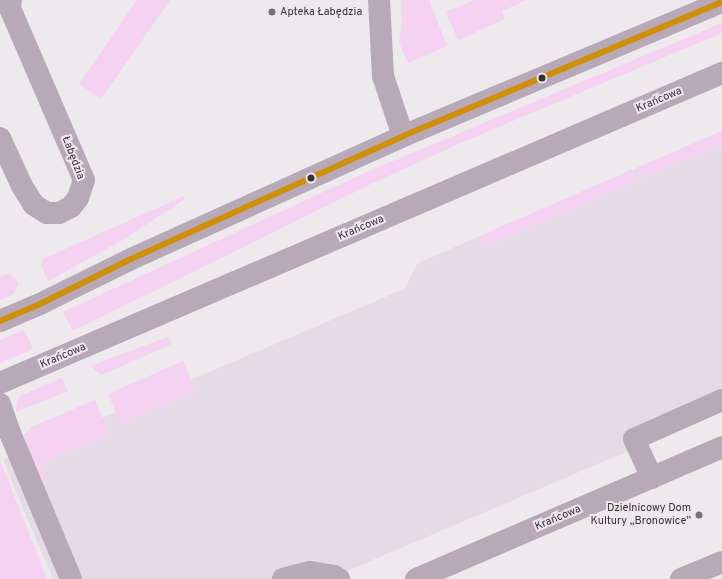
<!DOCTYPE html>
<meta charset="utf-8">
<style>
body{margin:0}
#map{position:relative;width:722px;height:579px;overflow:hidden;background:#ede9ed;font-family:Overpass,sans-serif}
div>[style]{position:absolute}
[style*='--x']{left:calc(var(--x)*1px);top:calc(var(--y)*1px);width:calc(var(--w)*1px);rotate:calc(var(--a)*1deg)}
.built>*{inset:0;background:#e4dbe4}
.green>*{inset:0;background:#f5d1f2}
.minor>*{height:22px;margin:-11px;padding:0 11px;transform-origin:11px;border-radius:11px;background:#b7a9b6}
.major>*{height:22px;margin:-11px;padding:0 11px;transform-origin:11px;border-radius:11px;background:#b7a9b7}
.bus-1>*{height:6px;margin:-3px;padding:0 3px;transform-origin:3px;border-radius:3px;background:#d08f0b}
.dots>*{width:11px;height:11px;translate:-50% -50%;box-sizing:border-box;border:2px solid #efe7ee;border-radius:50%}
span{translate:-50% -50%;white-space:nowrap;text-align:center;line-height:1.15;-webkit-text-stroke:4px #efe7ee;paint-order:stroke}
.poi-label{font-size:11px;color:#363336}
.left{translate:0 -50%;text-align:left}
.right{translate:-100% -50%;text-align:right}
.street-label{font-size:11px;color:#363336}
</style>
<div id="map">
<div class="built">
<i style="clip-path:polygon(722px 131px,722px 411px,328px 579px,53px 579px,3px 460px,404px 289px,418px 263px)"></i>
</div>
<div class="green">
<i style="clip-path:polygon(137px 0,170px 0,101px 99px,79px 84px)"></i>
<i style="clip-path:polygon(401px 0,429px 0,447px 46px,408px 63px,399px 42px,402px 23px)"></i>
<i style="clip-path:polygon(475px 0,527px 0,502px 11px,505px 19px,458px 40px,446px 12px)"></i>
<i style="clip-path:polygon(722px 23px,722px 33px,463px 142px,371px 184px,73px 331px,63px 312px,367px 172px)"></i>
<i style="clip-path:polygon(722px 131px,722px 145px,641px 179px,637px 168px)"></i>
<i style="clip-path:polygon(633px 169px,638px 181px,485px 247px,480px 236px)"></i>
<i style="clip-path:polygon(184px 196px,185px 199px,121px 241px,48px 281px,41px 265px,43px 259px)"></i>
<i style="clip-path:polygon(8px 274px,15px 278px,19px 284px,14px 294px,0 300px,0 277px)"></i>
<i style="clip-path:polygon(24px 330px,33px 349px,0 363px,0 340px)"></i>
<i style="clip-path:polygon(167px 337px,172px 342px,170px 345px,101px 375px,91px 366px)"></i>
<i style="clip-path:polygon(183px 361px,196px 391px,121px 424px,108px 394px)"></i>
<i style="clip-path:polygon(62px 378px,68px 391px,16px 412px,17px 402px,20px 396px)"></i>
<i style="clip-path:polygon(95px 400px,109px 435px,40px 464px,47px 480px,44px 480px,37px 476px,24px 442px,24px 435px,31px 427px)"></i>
<i style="clip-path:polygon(0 460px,47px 579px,0 579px)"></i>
</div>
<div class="minor">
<i style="--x:379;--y:0;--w:76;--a:87"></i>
<i style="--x:383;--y:76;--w:63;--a:71.6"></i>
<i style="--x:0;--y:138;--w:53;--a:65.4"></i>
<i style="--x:22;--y:186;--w:22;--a:58"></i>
<i style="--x:34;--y:205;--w:15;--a:32"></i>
<i style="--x:47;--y:213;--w:12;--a:0"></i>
<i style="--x:59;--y:213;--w:13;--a:-27"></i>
<i style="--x:71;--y:207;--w:11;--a:-52"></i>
<i style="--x:78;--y:198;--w:19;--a:-72"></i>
<i style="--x:84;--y:180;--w:187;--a:-113.3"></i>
<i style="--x:10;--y:8;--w:8;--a:-83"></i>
<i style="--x:0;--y:404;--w:31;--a:71"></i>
<i style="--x:10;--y:433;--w:158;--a:67.3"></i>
<i style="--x:652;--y:478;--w:43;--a:-114.8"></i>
<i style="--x:634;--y:439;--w:96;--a:-23.9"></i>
<i style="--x:283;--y:579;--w:28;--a:-15"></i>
<i style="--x:310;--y:572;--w:24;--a:9"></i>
<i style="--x:334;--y:576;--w:6;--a:31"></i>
<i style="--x:416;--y:579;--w:333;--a:-23.3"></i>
<i style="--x:681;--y:579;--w:44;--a:-22.5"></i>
</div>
<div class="major">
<i style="--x:0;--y:321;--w:43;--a:-23"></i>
<i style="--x:40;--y:304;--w:102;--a:-26.3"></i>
<i style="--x:131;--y:259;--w:299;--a:-24.3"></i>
<i style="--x:403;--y:136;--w:346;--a:-22.8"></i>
<i style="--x:0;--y:383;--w:786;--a:-23.24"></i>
</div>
<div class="bus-1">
<i style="--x:0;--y:321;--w:43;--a:-23"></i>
<i style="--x:40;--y:304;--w:102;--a:-26.3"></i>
<i style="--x:131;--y:259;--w:299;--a:-24.3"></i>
<i style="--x:403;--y:136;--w:346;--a:-22.8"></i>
</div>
<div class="dots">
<i style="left:272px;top:12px;background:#767376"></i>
<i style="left:542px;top:78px;background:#363336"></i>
<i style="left:311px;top:178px;background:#363336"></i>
<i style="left:699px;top:515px;background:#767376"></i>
</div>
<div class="poi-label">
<span class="left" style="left:280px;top:12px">Apteka Łabędzia</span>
<span class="right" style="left:691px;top:515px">Dzielnicowy Dom<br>Kultury „Bronowice”</span>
</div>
<div class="street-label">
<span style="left:659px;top:100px;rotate:-23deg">Krańcowa</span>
<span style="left:73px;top:158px;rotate:69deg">Łabędzia</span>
<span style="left:361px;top:228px;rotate:-23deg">Krańcowa</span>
<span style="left:63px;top:356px;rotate:-23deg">Krańcowa</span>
<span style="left:558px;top:518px;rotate:-23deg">Krańcowa</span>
</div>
</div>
